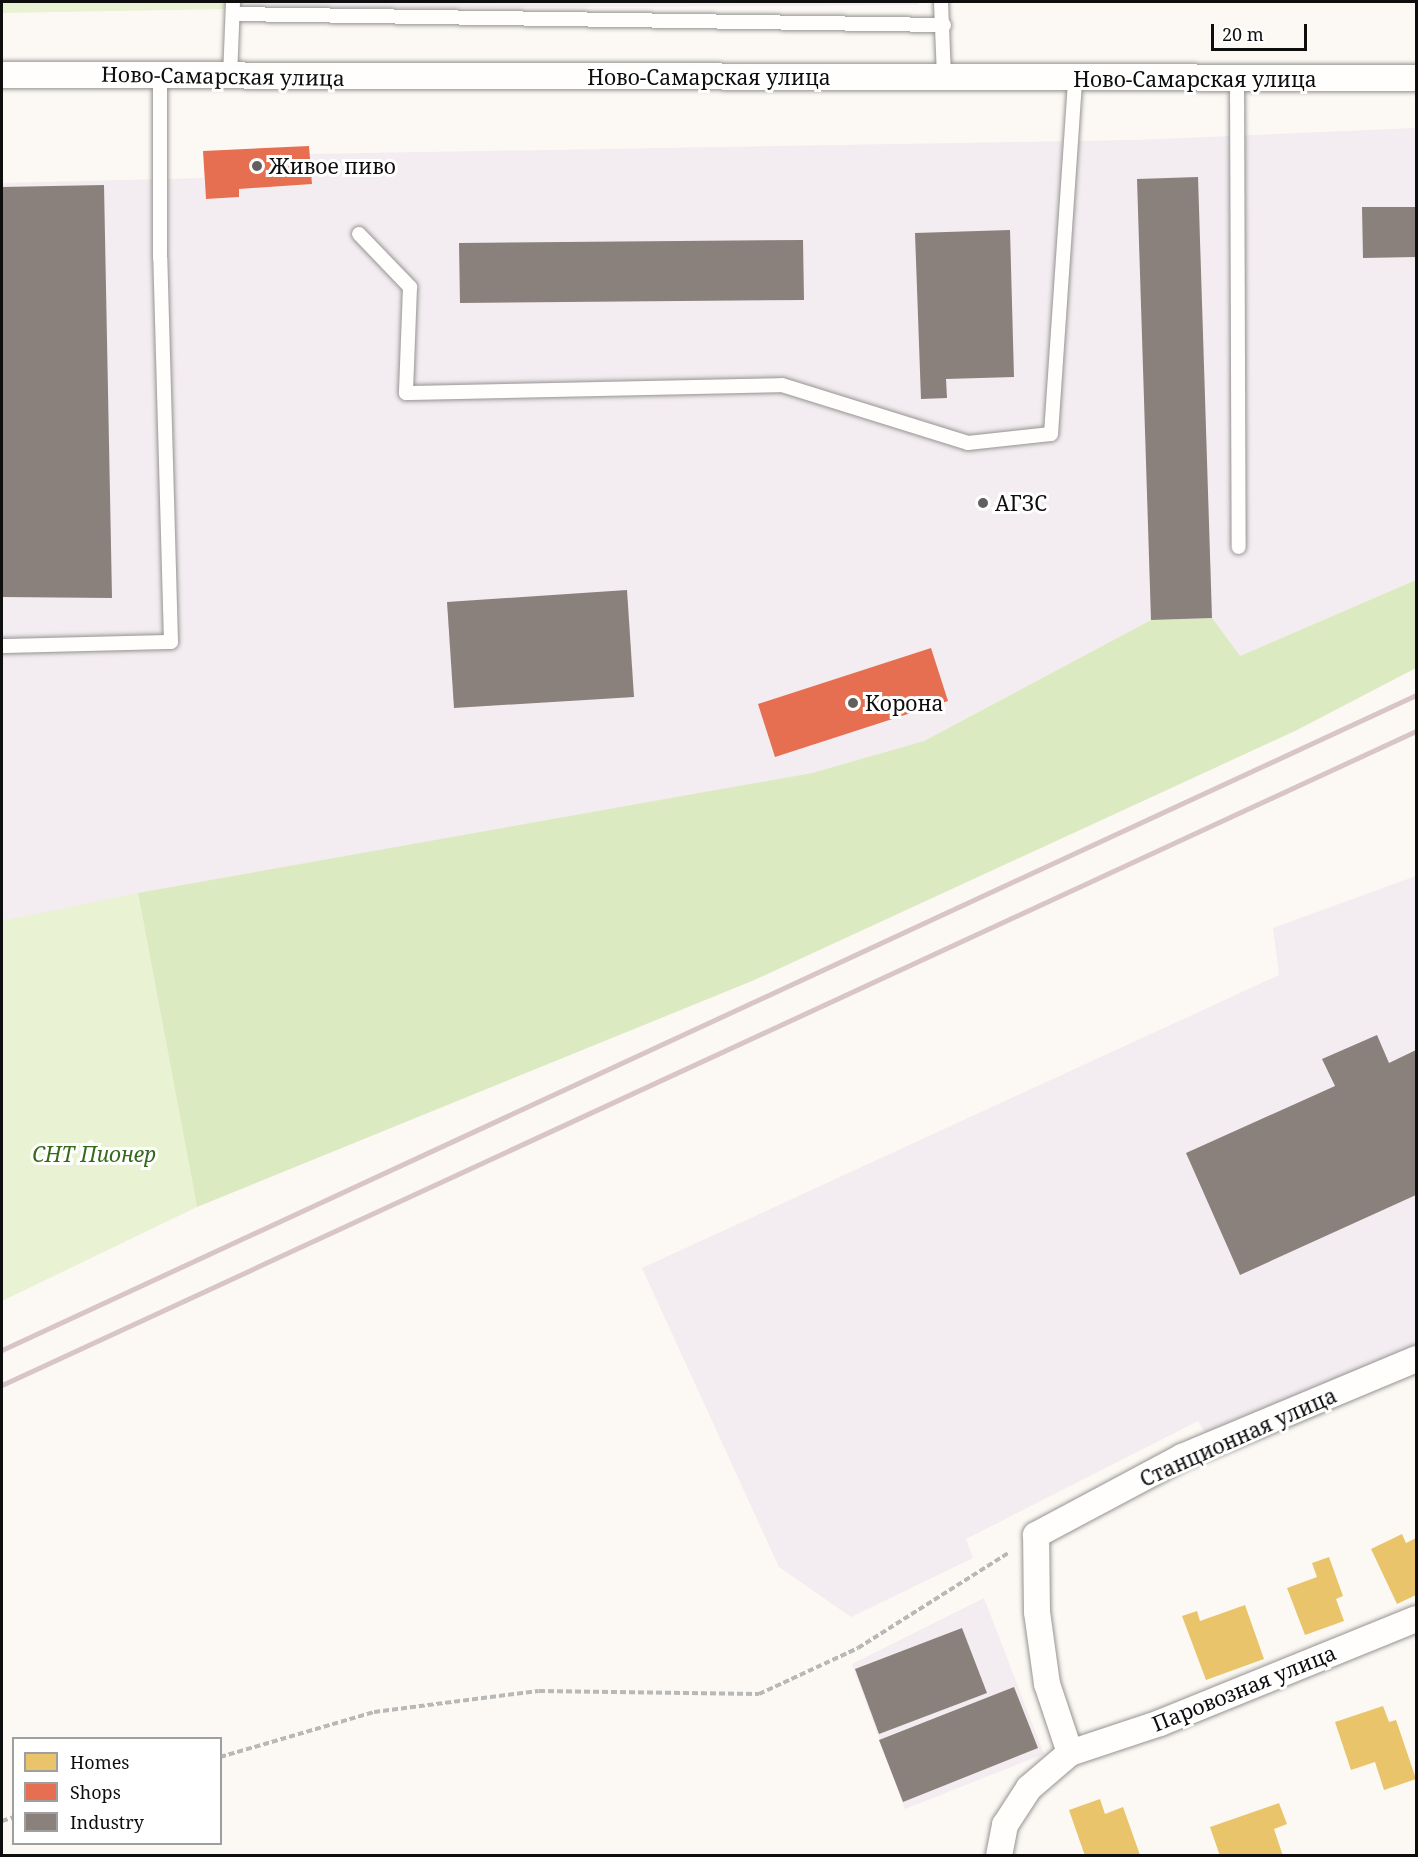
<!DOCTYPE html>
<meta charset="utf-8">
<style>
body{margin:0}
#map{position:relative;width:1418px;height:1857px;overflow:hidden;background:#fcf9f4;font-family:"Noto Serif",serif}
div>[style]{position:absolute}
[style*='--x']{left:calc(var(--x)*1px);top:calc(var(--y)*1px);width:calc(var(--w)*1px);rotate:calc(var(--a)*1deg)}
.industrial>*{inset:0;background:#f3ecf0}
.green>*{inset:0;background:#e9f2d2}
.forest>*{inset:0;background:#dbeac0}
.homes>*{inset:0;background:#e9c46a}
.shops>*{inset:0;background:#e76f51}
.industry>*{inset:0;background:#8a817c}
.path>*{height:4px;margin-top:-2px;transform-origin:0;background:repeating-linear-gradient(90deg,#b8b8b7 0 6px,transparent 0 9px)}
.roads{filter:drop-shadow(0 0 2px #959492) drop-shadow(0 0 2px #959492)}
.lane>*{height:14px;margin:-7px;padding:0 7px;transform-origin:7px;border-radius:7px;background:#fffefd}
.street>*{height:26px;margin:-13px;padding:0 13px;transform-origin:13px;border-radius:13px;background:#fffefd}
.rail>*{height:4.5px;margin:-2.25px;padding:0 2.25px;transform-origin:2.25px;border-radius:2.25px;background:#d9c4c8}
.dots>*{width:16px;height:16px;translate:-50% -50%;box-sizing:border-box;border:3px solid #fff;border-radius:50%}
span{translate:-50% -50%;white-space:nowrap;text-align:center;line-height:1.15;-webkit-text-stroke:6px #fff;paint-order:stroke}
.street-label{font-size:21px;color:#0e0e0e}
.poi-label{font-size:21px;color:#0e0e0e}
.left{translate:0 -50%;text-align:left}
.park-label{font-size:21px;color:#376a1a;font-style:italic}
.frame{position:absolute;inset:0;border:3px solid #0e0e0e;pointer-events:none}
.legend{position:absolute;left:12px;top:1737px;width:210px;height:108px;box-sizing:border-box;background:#fff;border:2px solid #9f9f9f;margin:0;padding:8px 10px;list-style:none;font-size:18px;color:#0e0e0e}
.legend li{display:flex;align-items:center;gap:12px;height:30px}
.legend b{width:30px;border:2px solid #9f9f9f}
.scale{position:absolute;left:1211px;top:24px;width:96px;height:27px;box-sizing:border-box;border:3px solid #0e0e0e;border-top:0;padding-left:8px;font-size:18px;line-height:21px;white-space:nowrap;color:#0e0e0e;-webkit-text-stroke:4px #fff;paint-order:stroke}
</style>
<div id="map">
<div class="industrial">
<i style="clip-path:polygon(227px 2px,919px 2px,918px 5px,227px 9px)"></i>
<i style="clip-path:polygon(1416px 128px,1416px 580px,1240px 656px,1151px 620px,924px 741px,812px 773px,2px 921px,2px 183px,204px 178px,206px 199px,239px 197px,239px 189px,312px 184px,309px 154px,1135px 140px)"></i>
<i style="clip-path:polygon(1416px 876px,1416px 1347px,1209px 1439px,1198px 1421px,966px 1539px,973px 1558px,851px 1617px,779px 1567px,642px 1268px,1279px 975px,1273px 928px)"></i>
<i style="clip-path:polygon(984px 1598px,1044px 1754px,905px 1809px,852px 1664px)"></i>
</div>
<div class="green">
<i style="clip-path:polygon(2px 2px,227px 2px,227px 9px,2px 13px)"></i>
<i style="clip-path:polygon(138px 893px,197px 1207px,2px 1301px,2px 921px)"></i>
</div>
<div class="forest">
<i style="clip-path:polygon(1416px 580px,1416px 668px,1295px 731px,752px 981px,197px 1207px,138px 893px,812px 773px,924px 741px,1151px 620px,1212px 618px,1240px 656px)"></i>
</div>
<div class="homes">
<i style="clip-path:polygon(1402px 1534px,1406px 1543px,1416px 1538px,1416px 1595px,1397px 1604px,1371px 1549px)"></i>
<i style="clip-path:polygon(1329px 1557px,1343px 1596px,1336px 1599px,1344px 1621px,1305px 1635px,1287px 1588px,1317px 1577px,1312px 1563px)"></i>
<i style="clip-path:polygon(1245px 1605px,1264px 1659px,1206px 1680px,1182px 1616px,1197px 1611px,1200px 1621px)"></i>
<i style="clip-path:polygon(1383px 1706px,1389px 1722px,1396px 1720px,1416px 1779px,1384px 1790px,1375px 1762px,1351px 1770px,1335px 1722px)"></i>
<i style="clip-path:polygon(1100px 1799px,1105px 1814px,1123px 1807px,1140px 1855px,1085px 1856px,1069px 1810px)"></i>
<i style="clip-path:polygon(1279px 1803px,1287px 1824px,1274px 1829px,1283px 1856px,1220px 1856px,1210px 1827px)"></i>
</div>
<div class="shops">
<i style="clip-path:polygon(309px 146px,312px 184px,239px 189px,239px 197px,206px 199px,203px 151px)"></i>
<i style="clip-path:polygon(931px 648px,948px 701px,775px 757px,758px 704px)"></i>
</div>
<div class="industry">
<i style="clip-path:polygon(1198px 177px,1212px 618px,1151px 620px,1137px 179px)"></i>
<i style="clip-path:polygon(104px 185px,112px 598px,2px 597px,2px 187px)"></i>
<i style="clip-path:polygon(1362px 207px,1416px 207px,1416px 257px,1363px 258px)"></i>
<i style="clip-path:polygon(1010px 230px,1014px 377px,946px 379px,947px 398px,921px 399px,915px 233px)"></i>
<i style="clip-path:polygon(803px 240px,804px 300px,460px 303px,459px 243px)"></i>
<i style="clip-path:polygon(627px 590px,634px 697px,454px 708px,447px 602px)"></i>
<i style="clip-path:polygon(1377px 1035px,1389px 1063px,1416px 1050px,1416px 1195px,1240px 1275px,1186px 1153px,1335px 1086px,1322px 1059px)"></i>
<i style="clip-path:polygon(962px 1628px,987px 1693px,879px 1734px,855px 1669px)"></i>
<i style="clip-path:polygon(1014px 1687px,1038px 1748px,903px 1802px,879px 1740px)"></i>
</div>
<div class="path">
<i style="--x:220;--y:1757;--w:160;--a:-16.3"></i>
<i style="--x:374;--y:1712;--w:166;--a:-7.3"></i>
<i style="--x:539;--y:1691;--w:220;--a:0.8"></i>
<i style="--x:759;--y:1694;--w:109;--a:-24.9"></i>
<i style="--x:858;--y:1648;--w:178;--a:-32.3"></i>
<i style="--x:2;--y:1821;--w:13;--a:-18"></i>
</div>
<div class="roads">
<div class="lane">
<i style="--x:941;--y:2;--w:75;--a:87.7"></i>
<i style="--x:233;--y:14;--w:711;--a:0.89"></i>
<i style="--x:230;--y:77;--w:75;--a:-87.7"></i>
<i style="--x:1237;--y:77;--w:470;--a:89.8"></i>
<i style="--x:359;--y:234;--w:74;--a:46.1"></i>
<i style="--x:410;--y:287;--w:106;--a:92.2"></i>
<i style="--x:406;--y:393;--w:376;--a:-1.2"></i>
<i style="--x:782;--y:385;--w:195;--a:17.3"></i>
<i style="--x:968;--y:443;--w:83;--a:-6.2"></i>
<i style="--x:1051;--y:434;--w:357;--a:-86.1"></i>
<i style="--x:2;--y:646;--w:169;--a:-1.4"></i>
<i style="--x:171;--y:642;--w:384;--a:-91.6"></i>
<i style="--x:160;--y:258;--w:185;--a:-90"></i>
</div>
<div class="street">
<i style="--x:2;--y:75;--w:1414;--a:0.12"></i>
<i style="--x:1070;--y:1753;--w:73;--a:-108.4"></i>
<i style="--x:1047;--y:1684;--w:73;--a:-97.9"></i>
<i style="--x:1037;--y:1612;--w:77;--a:-90.7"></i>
<i style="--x:1036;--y:1535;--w:166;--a:-28.1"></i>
<i style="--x:1182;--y:1457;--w:254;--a:-22.7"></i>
<i style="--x:999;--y:1856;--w:32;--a:-79"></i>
<i style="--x:1005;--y:1825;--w:44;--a:-57"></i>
<i style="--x:1029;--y:1788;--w:54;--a:-40.5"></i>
<i style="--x:1070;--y:1753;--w:95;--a:-18.4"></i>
<i style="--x:1160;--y:1723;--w:276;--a:-22.1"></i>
</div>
</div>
<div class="rail">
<i style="--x:2;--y:1350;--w:1558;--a:-24.85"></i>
<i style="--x:2;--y:1385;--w:1558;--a:-24.82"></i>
</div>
<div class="dots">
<i style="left:257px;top:166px;background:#61605e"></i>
<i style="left:983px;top:503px;background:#61605e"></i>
<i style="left:853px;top:703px;background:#61605e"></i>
</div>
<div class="street-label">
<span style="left:223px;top:76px;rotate:1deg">Ново-Самарская улица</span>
<span style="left:709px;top:77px">Ново-Самарская улица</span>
<span style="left:1195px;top:79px">Ново-Самарская улица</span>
<span style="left:1238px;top:1437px;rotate:-24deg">Станционная улица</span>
<span style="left:1244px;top:1688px;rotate:-22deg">Паровозная улица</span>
</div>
<div class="poi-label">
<span class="left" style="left:269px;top:166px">Живое пиво</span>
<span class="left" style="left:995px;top:503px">АГЗС</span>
<span class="left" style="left:865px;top:703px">Корона</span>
</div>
<div class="park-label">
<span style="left:94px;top:1154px">СНТ Пионер</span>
</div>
<div class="frame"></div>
<ul class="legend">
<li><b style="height:16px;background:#e9c46a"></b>Homes</li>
<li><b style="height:16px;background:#e76f51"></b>Shops</li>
<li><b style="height:16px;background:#8a817c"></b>Industry</li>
</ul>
<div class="scale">20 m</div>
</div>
